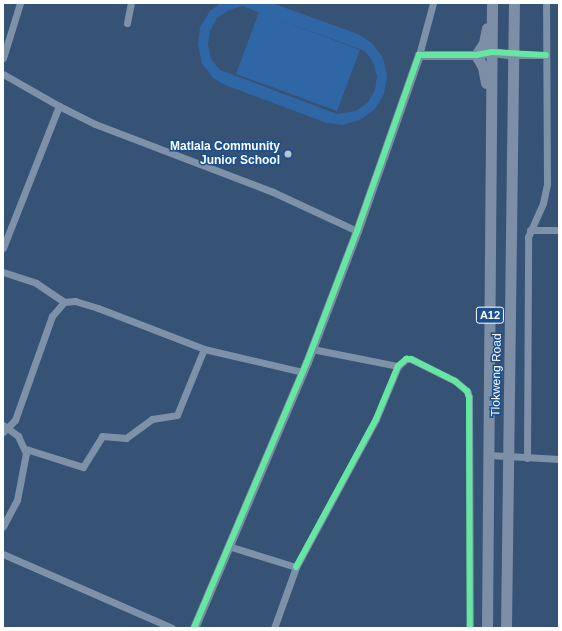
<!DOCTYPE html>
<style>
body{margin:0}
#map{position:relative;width:562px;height:631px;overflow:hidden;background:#365274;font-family:Arial,sans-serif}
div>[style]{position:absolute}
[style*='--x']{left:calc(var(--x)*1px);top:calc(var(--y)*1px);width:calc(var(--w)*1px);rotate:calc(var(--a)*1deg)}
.green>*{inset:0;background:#2f66a5}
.street>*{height:7px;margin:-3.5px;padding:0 3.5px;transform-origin:3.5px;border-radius:3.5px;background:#7d92a8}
.secondary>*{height:9px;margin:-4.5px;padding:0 4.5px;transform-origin:4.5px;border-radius:4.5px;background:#798da4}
.primary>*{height:11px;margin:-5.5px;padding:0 5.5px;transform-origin:5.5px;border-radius:5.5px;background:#7d8ea7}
.cycleway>*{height:6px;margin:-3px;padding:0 3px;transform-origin:3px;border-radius:3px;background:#66e7a1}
.dots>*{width:11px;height:11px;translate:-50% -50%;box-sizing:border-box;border:2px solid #1b4f8f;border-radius:50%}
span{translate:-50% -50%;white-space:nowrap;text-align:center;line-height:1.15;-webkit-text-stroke:3px #1b4f8f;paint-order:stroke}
.shield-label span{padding:1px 3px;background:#1b4f8f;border:1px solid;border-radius:3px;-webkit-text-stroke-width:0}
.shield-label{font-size:11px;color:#fff;font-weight:700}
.poi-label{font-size:12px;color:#fff;font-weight:700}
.right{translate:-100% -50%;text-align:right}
.street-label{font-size:12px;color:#fff}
.frame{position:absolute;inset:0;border:4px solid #fff;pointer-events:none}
</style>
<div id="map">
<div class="green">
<i style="clip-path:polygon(evenodd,221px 3px,272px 3px,358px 34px,372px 43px,383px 58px,387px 75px,384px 94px,375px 109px,360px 120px,343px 125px,327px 123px,225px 85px,213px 78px,202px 63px,198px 45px,200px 27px,210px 11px,221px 3px,242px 6px,365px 51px,373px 62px,377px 76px,375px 90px,368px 102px,356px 111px,337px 114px,220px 70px,211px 59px,208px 45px,210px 31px,217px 18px,229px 10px,242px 6px)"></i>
<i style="clip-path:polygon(259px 12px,360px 50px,337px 111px,236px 74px)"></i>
</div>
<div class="street">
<i style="--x:127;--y:23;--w:20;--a:-79"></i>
<i style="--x:419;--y:55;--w:54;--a:-74.9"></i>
<i style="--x:514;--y:55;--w:32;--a:0"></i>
<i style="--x:3;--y:58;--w:58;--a:-72.8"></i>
<i style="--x:3;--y:74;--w:64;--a:29.7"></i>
<i style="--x:530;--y:230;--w:29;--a:0"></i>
<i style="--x:3;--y:248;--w:153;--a:-68.5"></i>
<i style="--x:59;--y:106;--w:40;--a:26.6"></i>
<i style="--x:95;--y:124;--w:191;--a:20.9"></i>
<i style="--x:273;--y:192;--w:93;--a:24.9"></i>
<i style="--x:3;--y:272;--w:35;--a:18"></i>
<i style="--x:36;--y:283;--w:34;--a:34"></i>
<i style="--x:312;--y:349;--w:88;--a:11.2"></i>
<i style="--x:3;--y:425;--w:19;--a:36"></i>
<i style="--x:18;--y:436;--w:19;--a:65"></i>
<i style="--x:26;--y:453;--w:48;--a:100.8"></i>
<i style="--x:17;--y:500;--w:30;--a:118"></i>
<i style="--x:3;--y:432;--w:17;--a:-45"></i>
<i style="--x:15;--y:420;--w:110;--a:-70.4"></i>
<i style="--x:52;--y:316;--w:18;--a:-49"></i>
<i style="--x:64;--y:302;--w:11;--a:-5"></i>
<i style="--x:75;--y:301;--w:24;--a:17"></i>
<i style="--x:98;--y:308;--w:114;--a:21.1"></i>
<i style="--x:204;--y:349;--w:102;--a:13.1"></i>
<i style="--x:26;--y:449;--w:60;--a:17.5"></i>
<i style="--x:83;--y:467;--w:36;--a:-58"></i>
<i style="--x:102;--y:436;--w:24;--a:5"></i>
<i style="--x:126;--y:438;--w:32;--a:-36"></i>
<i style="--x:152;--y:419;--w:25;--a:-9"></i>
<i style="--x:177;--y:415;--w:71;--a:-67.8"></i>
<i style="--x:489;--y:455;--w:70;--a:3.3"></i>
<i style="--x:527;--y:458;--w:221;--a:-89.7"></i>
<i style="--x:528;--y:237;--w:37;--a:-66"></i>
<i style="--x:543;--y:203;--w:19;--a:-78"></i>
<i style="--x:547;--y:184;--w:181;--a:-90.3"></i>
<i style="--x:228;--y:546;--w:71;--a:17.2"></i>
<i style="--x:296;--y:567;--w:65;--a:109.8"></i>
<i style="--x:3;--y:554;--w:184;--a:23.6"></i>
<i style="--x:296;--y:567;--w:168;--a:-61.6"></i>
<i style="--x:376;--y:419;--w:57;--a:-67.5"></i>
<i style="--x:398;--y:366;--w:11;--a:-41"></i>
<i style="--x:406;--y:359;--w:5;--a:0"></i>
<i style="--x:411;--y:359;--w:49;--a:26.6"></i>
<i style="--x:455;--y:381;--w:16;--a:40"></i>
<i style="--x:467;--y:391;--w:6;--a:72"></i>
<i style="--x:469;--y:397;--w:231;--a:89.8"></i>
</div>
<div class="secondary">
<i style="--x:194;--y:628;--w:289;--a:-67"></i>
<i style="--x:307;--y:362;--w:140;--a:-69.1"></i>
<i style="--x:357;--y:231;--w:187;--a:-70.6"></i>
<i style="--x:419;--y:55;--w:57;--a:0"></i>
<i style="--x:476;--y:55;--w:16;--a:-11"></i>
<i style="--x:492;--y:52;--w:22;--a:8"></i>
</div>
<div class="primary">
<i style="--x:486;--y:83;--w:16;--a:-101"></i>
<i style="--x:483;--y:67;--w:14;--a:-120"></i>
<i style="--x:476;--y:55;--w:14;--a:-56"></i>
<i style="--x:484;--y:43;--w:15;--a:-79"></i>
<i style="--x:487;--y:628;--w:625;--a:-89.54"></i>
<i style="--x:506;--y:628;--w:625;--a:-89.27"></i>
</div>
<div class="cycleway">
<i style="--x:296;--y:567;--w:168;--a:-61.6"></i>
<i style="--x:376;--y:419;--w:57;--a:-67.5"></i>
<i style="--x:398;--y:366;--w:11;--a:-41"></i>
<i style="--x:406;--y:359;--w:5;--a:0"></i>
<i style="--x:411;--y:359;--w:49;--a:26.6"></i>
<i style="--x:455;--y:381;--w:16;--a:40"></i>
<i style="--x:467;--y:391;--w:6;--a:72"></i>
<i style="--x:469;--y:397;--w:231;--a:89.8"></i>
<i style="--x:194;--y:628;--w:289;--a:-67"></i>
<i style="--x:307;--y:362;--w:140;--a:-69.1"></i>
<i style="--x:357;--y:231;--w:187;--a:-70.6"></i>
<i style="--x:419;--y:55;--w:57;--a:0"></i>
<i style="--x:476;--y:55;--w:16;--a:-11"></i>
<i style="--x:492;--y:52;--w:54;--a:3.2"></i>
</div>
<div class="dots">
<i style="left:288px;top:154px;background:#b9c2ce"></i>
</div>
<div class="shield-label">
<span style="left:490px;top:315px">A12</span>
</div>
<div class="poi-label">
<span class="right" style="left:280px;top:154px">Matlala Community<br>Junior School</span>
</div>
<div class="street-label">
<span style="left:497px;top:375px;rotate:-89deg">Tlokweng Road</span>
</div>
<div class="frame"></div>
</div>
